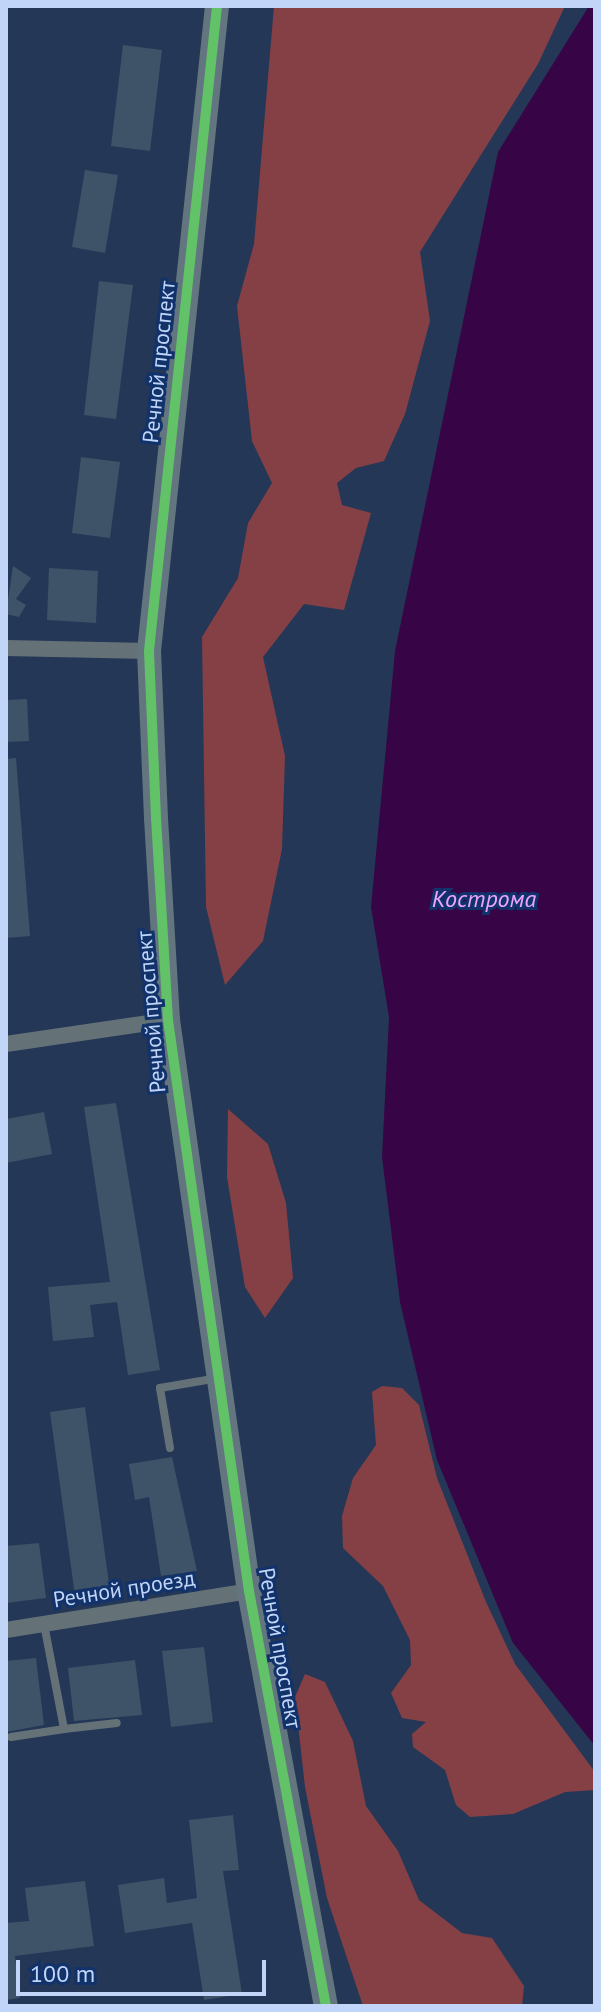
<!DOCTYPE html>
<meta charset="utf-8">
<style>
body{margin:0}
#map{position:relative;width:601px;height:2012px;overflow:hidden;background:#253756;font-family:"PT Sans",sans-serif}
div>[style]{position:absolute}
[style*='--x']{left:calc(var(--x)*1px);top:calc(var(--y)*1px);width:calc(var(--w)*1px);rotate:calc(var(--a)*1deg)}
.green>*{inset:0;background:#854046}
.water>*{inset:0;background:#370546}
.building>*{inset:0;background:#3e5268}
.lane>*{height:8px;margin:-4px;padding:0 4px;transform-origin:4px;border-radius:4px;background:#647278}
.street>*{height:16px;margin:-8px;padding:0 8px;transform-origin:8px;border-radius:8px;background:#647278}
.secondary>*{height:24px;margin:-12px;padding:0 12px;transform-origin:12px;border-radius:12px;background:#63757f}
.cycleway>*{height:10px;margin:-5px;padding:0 5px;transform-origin:5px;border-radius:5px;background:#61c268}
span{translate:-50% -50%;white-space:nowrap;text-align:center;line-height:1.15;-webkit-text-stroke:6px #11326a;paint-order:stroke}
.street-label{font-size:22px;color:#c0d5f7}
.water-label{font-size:24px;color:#eea4ff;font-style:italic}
.frame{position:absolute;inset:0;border:8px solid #c0d5f7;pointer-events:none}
.scale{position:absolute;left:16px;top:1960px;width:250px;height:36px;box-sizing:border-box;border:4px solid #c0d5f7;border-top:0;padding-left:10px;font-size:24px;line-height:28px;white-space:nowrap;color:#c0d5f7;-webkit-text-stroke:6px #11326a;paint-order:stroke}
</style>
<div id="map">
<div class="green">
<i style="clip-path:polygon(274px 6px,565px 6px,538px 64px,420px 252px,430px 321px,405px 414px,384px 461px,356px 468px,337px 483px,342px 505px,371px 513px,344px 610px,304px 604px,263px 657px,285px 756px,282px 849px,263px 941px,225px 985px,206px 907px,202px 637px,238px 578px,248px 523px,272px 483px,252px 441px,237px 306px,254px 244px)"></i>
<i style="clip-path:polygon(228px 1109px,268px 1144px,286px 1203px,293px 1278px,265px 1318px,245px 1287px,227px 1177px)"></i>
<i style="clip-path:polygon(382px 1386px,402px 1388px,419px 1405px,437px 1478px,486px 1602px,515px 1664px,595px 1772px,595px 1790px,565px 1792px,513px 1814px,470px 1817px,456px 1805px,445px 1770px,413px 1747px,412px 1734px,426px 1722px,402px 1718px,391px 1693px,411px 1665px,410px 1640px,383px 1586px,343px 1548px,342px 1516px,353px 1478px,376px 1445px,372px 1392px)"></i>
<i style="clip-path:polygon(305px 1674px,325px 1682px,353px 1741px,366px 1806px,398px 1851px,419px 1900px,462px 1933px,492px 1938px,524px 1986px,522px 2006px,363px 2006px,327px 1898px,305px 1787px,295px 1697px)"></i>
</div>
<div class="water">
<i style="clip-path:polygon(589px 6px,595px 6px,595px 1746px,513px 1643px,437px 1460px,400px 1302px,382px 1157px,389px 1017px,371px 907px,395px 651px,498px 152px)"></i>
</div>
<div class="building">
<i style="clip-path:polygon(123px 45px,162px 50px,150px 151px,111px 146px)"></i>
<i style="clip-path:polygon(85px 170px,118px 175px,105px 253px,72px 247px)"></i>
<i style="clip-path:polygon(99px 281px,133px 285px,116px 419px,84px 415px)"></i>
<i style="clip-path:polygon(81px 457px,120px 462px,110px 538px,72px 533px)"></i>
<i style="clip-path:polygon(13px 566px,31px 578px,16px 599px,26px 605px,19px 617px,6px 614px)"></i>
<i style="clip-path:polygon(49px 568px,98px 571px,96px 623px,47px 620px)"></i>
<i style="clip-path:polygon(27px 699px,29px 741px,6px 742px,6px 700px)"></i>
<i style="clip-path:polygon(16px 758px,30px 936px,6px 938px,6px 759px)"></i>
<i style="clip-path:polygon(116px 1103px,160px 1370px,128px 1375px,117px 1302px,90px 1305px,94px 1337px,53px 1341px,48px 1287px,110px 1282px,84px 1107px)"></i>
<i style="clip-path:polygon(44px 1112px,52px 1154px,6px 1163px,6px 1119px)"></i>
<i style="clip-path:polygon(85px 1407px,110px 1591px,75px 1596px,50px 1412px)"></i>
<i style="clip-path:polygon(172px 1457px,197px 1571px,161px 1576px,149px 1497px,135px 1500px,129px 1464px)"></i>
<i style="clip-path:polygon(39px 1543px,46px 1598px,6px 1603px,6px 1546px)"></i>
<i style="clip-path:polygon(204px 1647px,213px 1722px,171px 1727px,162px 1651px)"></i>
<i style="clip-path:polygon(36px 1658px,44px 1725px,6px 1732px,6px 1661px)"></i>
<i style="clip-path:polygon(135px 1660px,142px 1715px,74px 1721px,68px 1668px)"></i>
<i style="clip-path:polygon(233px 1815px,239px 1870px,223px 1871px,242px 1994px,204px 2000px,192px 1923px,125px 1933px,118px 1885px,164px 1878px,167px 1903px,197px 1898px,189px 1820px)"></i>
<i style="clip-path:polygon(85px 1881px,94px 1946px,15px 1956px,20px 1998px,6px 2000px,6px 1923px,29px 1921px,25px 1888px)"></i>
</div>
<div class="lane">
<i style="--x:170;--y:1448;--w:61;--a:-99.5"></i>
<i style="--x:160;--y:1388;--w:59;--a:-9.8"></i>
<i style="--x:44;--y:1624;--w:107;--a:79.2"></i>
<i style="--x:64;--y:1729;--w:53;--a:-6.5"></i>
<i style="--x:11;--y:1737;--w:54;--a:-8.6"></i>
</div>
<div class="street">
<i style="--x:6;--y:648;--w:143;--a:1.2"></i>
<i style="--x:6;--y:1044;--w:164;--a:-8.4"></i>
<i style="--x:6;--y:1630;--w:246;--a:-9.1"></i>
</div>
<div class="secondary">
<i style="--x:217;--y:6;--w:649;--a:96.02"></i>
<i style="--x:149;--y:651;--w:167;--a:87.6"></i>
<i style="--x:156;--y:818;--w:202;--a:86.6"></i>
<i style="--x:168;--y:1020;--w:577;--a:81.93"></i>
<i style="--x:249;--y:1591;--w:422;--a:79.5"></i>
</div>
<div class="cycleway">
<i style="--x:217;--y:6;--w:649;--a:96.02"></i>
<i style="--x:149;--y:651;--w:167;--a:87.6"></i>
<i style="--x:156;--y:818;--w:202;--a:86.6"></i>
<i style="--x:168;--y:1020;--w:577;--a:81.93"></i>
<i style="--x:249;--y:1591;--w:422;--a:79.5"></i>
</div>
<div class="street-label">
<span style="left:159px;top:362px;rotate:-84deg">Речной проспект</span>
<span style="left:151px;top:1012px;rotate:-95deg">Речной проспект</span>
<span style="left:124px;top:1589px;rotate:-9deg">Речной проезд</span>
<span style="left:280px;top:1648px;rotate:80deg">Речной проспект</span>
</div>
<div class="water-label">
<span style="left:484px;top:899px">Кострома</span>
</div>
<div class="frame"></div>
<div class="scale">100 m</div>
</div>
